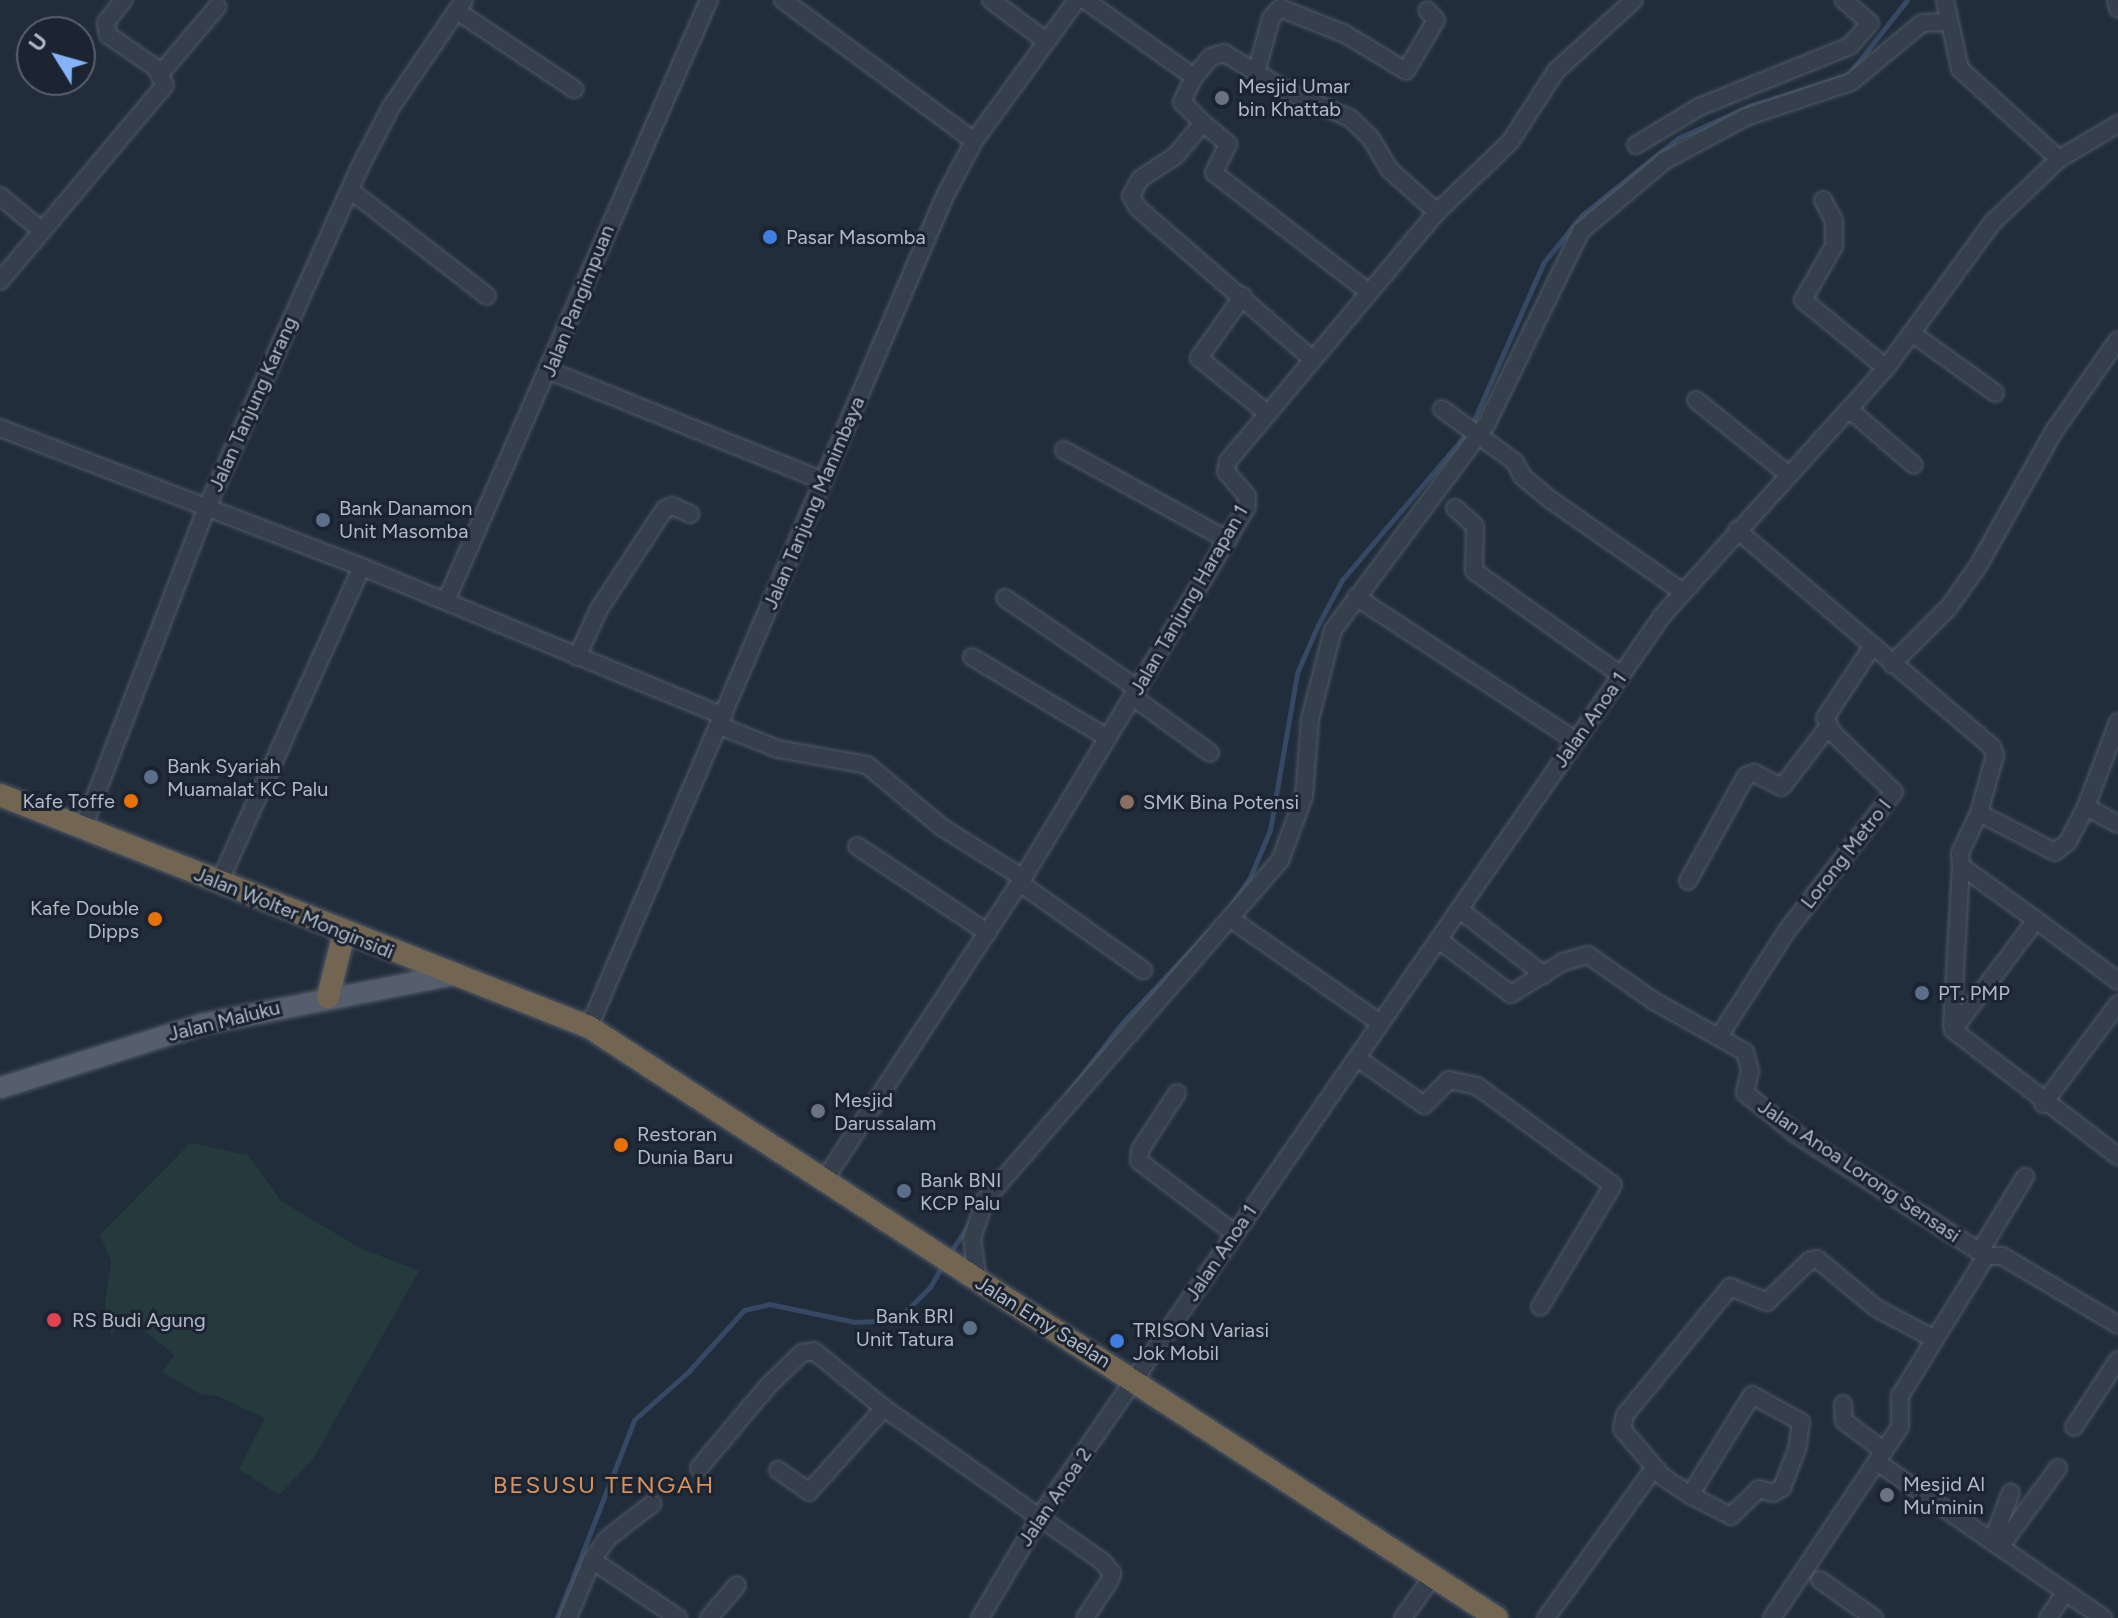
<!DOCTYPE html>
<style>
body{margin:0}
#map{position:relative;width:2118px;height:1618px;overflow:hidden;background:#222d3b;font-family:Figtree,sans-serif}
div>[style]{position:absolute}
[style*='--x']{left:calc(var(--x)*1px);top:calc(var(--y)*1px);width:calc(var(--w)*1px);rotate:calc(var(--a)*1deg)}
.green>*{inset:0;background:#243a3c}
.stream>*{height:5px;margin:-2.5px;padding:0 2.5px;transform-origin:2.5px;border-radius:2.5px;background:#364863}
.roads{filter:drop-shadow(0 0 2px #515a66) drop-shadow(0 0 2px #515a66)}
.minor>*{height:16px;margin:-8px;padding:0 8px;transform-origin:8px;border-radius:8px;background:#363f4c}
.major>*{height:20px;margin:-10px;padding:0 10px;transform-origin:10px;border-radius:10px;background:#545e6c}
.highway>*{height:22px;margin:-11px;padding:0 11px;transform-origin:11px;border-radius:11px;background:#726653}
.dots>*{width:22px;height:22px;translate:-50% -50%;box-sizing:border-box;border:4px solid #1b2430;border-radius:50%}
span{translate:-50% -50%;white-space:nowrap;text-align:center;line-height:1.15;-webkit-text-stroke:6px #1b2430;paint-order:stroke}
.poi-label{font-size:20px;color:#b1bac7}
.left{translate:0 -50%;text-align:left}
.right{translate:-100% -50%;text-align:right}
.street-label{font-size:20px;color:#b1bac7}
.quarter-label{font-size:24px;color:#d5925f;letter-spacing:2px}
.north{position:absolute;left:16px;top:16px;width:80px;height:80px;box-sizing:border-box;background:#1b2430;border:2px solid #57606c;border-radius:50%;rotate:307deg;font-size:22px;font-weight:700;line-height:32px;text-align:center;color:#b1bac7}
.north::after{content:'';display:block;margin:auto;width:28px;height:36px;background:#85b2f8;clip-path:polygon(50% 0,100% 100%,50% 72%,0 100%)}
</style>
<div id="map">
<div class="green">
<i style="clip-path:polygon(190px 1143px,248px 1155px,281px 1201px,360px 1248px,419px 1271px,313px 1459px,279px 1495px,239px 1469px,265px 1418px,217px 1396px,200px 1394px,162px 1372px,175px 1355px,127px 1318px,111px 1335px,105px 1304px,111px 1261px,100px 1235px)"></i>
</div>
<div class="stream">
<i style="--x:1228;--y:910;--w:40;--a:-56"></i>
<i style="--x:1250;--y:877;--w:51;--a:-66.9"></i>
<i style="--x:1270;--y:830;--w:159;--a:-80.2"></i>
<i style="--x:1297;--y:673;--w:52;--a:-66.4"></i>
<i style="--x:1318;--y:625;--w:51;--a:-61.9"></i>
<i style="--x:1342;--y:580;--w:196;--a:-49.6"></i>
<i style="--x:1469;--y:431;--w:185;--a:-66.1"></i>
<i style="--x:1544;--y:262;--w:60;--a:-51"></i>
<i style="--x:1582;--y:215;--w:123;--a:-38.7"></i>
<i style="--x:1678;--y:138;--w:79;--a:-24"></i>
<i style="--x:1750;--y:106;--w:103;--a:-17.6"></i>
<i style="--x:1848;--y:75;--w:95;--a:-51.8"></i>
<i style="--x:1068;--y:1093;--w:88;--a:-52.4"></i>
<i style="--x:1122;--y:1023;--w:129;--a:-46.6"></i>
<i style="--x:949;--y:1254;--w:37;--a:-56"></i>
<i style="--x:557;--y:1618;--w:212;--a:-68.7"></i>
<i style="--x:634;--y:1420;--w:74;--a:-41.7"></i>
<i style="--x:689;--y:1371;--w:82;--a:-48"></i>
<i style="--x:744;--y:1310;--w:26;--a:-13"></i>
<i style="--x:769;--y:1304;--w:88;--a:11.8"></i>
<i style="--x:855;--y:1322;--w:42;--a:-2.7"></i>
<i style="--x:897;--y:1320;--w:47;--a:-45"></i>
<i style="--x:930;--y:1287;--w:28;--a:-60"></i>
</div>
<div class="roads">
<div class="minor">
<i style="--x:783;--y:0;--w:237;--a:36.4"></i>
<i style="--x:991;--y:0;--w:69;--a:36.7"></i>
<i style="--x:1085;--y:0;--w:133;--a:35.2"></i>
<i style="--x:1194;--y:77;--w:26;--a:-50"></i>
<i style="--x:1211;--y:57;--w:14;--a:-17"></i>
<i style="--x:1224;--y:53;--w:78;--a:30.8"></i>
<i style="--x:1291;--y:93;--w:64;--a:23"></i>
<i style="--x:1350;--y:118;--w:28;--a:44"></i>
<i style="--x:1370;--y:137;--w:39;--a:59"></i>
<i style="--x:1390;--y:170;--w:63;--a:41.8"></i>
<i style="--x:1945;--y:0;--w:71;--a:77.7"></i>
<i style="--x:1960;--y:69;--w:134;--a:42.3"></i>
<i style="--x:2116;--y:0;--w:9;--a:77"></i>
<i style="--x:457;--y:11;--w:141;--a:33.7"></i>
<i style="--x:161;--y:73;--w:87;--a:-49.7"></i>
<i style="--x:1256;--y:73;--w:57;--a:-74.7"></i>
<i style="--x:1271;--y:18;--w:13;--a:-48"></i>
<i style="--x:1280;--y:8;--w:70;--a:21.8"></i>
<i style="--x:1345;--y:34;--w:71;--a:31.2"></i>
<i style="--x:1406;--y:71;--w:59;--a:-59.5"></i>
<i style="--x:1436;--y:20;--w:13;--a:-132"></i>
<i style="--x:1194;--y:77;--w:28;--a:116"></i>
<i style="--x:1182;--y:102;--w:30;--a:45"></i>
<i style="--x:1636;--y:145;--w:74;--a:-31.1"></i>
<i style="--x:1699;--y:107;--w:163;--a:-22"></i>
<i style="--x:1850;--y:46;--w:30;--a:-49"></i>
<i style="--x:1870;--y:23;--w:35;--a:-139"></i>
<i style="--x:350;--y:190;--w:173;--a:37.7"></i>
<i style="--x:0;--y:196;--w:55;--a:39.8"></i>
<i style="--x:1823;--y:200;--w:24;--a:62"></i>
<i style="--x:1834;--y:221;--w:25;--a:90"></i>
<i style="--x:1834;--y:246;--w:62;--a:119.9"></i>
<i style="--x:1803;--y:300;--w:107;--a:39.3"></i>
<i style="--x:0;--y:281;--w:256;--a:-49.9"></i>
<i style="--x:165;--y:85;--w:19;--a:-118"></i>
<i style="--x:156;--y:68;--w:58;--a:-145.5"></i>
<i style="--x:108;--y:35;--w:13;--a:-99"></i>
<i style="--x:106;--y:22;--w:28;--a:-51"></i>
<i style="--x:1243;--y:296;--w:76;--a:125.4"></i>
<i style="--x:1199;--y:358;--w:87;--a:39"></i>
<i style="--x:1913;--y:334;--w:101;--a:35.7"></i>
<i style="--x:1311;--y:358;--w:229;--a:-139.1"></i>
<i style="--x:1138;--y:208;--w:14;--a:-120"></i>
<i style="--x:1131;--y:196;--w:19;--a:-62"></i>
<i style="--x:1140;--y:179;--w:42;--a:-33.3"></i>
<i style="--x:1175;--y:156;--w:43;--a:-49.7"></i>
<i style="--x:1203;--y:123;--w:33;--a:40"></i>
<i style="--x:1228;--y:144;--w:32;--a:116"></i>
<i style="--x:1214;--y:173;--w:193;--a:37.6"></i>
<i style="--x:550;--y:371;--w:295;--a:21.9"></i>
<i style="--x:1696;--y:400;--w:119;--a:38.9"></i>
<i style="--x:1442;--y:409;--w:90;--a:36"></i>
<i style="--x:1515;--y:462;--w:16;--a:63"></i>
<i style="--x:1522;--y:476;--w:38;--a:40"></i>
<i style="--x:1551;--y:500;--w:161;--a:34.9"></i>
<i style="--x:1850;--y:410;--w:84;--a:40.7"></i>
<i style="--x:0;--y:428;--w:388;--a:21"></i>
<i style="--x:362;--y:567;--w:391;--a:22.4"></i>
<i style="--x:1064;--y:450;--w:187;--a:28.8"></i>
<i style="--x:1455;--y:508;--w:27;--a:42"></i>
<i style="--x:1475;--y:526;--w:45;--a:91.3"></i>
<i style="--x:1474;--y:571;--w:180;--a:35.3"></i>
<i style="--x:1737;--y:530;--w:335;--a:40.4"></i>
<i style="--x:1992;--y:747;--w:9;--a:69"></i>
<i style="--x:1995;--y:755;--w:60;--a:105.4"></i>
<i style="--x:1979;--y:813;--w:85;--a:27.2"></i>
<i style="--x:2055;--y:852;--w:16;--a:-38"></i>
<i style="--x:2068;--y:842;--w:39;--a:-63"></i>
<i style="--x:2086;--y:807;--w:91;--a:-69.4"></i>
<i style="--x:1356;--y:597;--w:263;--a:33.2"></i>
<i style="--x:1005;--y:598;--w:161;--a:34.4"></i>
<i style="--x:446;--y:601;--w:656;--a:-66.37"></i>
<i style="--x:577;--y:657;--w:53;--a:-65.4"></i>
<i style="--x:599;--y:609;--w:118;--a:-56.7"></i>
<i style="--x:664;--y:510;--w:9;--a:-27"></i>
<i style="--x:672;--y:506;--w:20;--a:24"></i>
<i style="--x:972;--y:657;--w:158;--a:30.8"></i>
<i style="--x:1892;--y:664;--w:81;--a:-45"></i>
<i style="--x:1949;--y:607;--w:50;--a:-54.7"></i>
<i style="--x:1978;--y:566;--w:155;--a:-60.6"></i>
<i style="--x:2054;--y:431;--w:111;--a:-54.9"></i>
<i style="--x:1133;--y:697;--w:95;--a:36"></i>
<i style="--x:720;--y:726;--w:62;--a:21.6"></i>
<i style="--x:778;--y:749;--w:90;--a:10.2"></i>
<i style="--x:867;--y:765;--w:99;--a:39.7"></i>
<i style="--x:943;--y:828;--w:94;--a:32"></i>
<i style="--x:2086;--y:807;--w:36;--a:28"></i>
<i style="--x:1979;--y:813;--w:44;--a:115.4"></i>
<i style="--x:1960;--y:853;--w:13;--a:86"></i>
<i style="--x:1961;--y:866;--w:92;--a:35.8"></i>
<i style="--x:2036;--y:920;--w:138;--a:127"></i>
<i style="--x:1953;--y:1030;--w:208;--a:37.4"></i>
<i style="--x:83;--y:828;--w:344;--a:-68.9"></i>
<i style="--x:207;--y:507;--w:375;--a:-65.8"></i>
<i style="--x:361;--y:165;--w:65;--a:-62.7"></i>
<i style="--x:391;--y:107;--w:130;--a:-55.7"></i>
<i style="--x:857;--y:846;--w:157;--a:33.6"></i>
<i style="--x:1688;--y:881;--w:120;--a:-61.1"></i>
<i style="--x:1746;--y:776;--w:9;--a:-21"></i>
<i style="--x:1754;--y:773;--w:31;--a:27"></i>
<i style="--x:1782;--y:787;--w:76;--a:-52.5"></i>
<i style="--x:219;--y:883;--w:347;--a:-65.7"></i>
<i style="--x:1020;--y:883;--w:151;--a:35.3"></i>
<i style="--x:1460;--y:910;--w:106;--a:37.7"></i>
<i style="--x:1231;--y:919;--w:182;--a:34.9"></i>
<i style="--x:2036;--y:920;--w:102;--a:36.6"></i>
<i style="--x:1439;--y:940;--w:90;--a:36.9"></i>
<i style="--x:1511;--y:994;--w:61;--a:-31.6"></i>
<i style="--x:1563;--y:962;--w:26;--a:-16"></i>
<i style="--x:1588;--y:955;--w:80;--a:34.9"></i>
<i style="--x:1654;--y:1001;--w:104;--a:29.3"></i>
<i style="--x:1745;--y:1052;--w:20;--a:75"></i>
<i style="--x:1750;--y:1071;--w:23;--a:103"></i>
<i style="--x:1745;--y:1093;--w:67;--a:38.9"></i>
<i style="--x:1797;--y:1135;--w:224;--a:32.6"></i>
<i style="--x:1986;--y:1256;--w:16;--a:0"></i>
<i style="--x:2002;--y:1256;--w:135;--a:30.7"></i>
<i style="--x:1952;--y:1026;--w:160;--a:-86.8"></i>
<i style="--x:589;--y:1027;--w:904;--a:-66.81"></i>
<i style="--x:945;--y:196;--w:62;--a:-62.2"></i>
<i style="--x:974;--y:141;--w:175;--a:-53.9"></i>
<i style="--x:1720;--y:1035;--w:122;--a:-57.3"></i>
<i style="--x:1786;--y:932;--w:177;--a:-52.4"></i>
<i style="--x:1894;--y:792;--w:85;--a:-136"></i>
<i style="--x:1833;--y:733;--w:17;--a:-118"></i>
<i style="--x:1825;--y:718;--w:85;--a:-56.5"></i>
<i style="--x:1357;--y:1058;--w:82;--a:35"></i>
<i style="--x:1424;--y:1105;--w:35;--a:-45"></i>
<i style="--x:1449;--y:1080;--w:29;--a:12"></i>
<i style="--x:1477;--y:1086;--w:168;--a:36.1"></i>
<i style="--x:1613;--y:1185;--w:142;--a:120.9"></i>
<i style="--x:1177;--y:1093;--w:68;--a:123"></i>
<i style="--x:1140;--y:1150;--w:11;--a:95"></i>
<i style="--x:1139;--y:1161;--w:119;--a:37.2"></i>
<i style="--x:2043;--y:1104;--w:125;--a:-53.1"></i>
<i style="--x:825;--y:1179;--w:360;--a:-56.7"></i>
<i style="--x:1023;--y:878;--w:434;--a:-58.9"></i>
<i style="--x:1247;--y:506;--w:10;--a:-90"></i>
<i style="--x:1247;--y:496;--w:32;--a:-131"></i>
<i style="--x:1226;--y:472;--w:11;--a:-80"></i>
<i style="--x:1228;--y:461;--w:325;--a:-50"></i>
<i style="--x:1437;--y:212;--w:101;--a:-43.8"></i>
<i style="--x:1510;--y:142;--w:85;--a:-57.1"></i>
<i style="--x:1556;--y:71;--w:105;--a:-42.3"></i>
<i style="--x:1980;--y:1251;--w:87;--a:-58.7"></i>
<i style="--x:978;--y:1281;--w:42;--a:-98.1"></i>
<i style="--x:972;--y:1239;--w:40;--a:-72"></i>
<i style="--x:984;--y:1201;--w:451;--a:-49"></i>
<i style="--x:1280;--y:861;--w:69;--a:-69.7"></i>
<i style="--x:1304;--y:796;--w:77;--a:-85.5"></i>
<i style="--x:1310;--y:719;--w:92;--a:-75.5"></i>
<i style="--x:1333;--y:630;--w:256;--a:-53.3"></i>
<i style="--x:1486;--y:425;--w:216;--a:-63.9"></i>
<i style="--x:1581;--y:231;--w:109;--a:-40.1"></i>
<i style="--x:1664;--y:161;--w:93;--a:-28.2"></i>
<i style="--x:1746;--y:117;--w:111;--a:-18.4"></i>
<i style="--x:1851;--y:82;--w:92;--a:-39.7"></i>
<i style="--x:1922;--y:23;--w:25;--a:-2"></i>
<i style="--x:1843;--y:1404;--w:17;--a:87"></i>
<i style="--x:1844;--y:1421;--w:50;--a:36.9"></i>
<i style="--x:2074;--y:1427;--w:80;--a:-56.7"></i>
<i style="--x:1877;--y:1462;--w:275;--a:34.6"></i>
<i style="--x:699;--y:1468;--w:106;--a:-50"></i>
<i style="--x:767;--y:1387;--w:49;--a:-44.2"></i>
<i style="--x:802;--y:1353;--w:12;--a:-9"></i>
<i style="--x:814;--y:1351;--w:90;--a:39.2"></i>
<i style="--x:884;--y:1408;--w:266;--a:35.1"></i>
<i style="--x:1102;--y:1561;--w:16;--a:50"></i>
<i style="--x:1112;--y:1573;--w:7;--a:106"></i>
<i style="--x:1110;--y:1580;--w:45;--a:123.3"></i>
<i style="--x:778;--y:1470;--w:38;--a:35"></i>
<i style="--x:809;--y:1492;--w:113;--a:-48.2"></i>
<i style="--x:1690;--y:1495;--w:118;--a:-58.2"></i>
<i style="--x:1752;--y:1395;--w:56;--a:28.9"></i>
<i style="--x:1801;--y:1422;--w:27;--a:98"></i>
<i style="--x:1797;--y:1449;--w:42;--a:111"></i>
<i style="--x:1782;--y:1488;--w:10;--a:151"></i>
<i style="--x:1773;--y:1493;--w:15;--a:-164"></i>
<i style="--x:1759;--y:1489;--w:39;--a:136"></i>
<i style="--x:1731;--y:1516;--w:46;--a:-152.9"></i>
<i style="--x:1690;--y:1495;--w:32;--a:-146"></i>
<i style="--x:1663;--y:1477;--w:63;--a:-130.5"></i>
<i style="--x:1622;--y:1429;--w:14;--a:-78"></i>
<i style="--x:1625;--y:1415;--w:166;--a:-50.6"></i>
<i style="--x:1730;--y:1287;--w:40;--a:22"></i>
<i style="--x:1767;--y:1302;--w:59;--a:-44.3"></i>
<i style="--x:1809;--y:1261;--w:8;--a:-14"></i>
<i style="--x:1817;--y:1259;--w:77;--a:39.7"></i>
<i style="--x:1876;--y:1308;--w:64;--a:27.8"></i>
<i style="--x:1992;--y:1542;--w:53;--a:-69.2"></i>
<i style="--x:2000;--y:1547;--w:98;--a:-53.7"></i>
<i style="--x:592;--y:1560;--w:104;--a:34"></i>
<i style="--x:1820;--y:1580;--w:66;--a:35.1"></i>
<i style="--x:568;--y:1618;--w:63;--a:-67.5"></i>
<i style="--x:592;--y:1560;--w:27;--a:-54"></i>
<i style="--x:608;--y:1538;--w:56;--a:-37.7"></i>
<i style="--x:709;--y:1618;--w:43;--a:-49.7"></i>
<i style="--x:980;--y:1618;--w:118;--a:-59.5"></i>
<i style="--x:1040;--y:1516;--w:1094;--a:-55.35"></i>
<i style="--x:1662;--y:616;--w:334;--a:-47.9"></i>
<i style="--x:1886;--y:368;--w:180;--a:-53.8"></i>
<i style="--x:1992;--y:223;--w:93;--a:-43.7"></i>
<i style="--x:2059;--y:159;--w:69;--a:-30.7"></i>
<i style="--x:1403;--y:1618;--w:52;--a:-54.5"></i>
<i style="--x:1546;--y:1618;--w:185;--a:-54.2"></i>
<i style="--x:1772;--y:1618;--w:230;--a:-56.2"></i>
<i style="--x:1900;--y:1427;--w:31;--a:-90"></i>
<i style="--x:1900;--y:1396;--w:164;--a:-58.4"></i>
<i style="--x:2048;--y:1618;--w:30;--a:-56"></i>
</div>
<div class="major">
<i style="--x:0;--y:1088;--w:213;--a:-17.5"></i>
<i style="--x:203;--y:1024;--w:255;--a:-11.1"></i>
</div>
<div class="highway">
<i style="--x:0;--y:795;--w:633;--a:21.5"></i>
<i style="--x:589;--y:1027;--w:1083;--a:33.06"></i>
<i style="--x:328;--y:997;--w:66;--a:-76"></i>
</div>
</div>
<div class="dots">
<i style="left:1222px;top:98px;background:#6b7280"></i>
<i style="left:770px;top:237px;background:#3f7fe0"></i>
<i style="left:323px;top:520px;background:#5c6f8a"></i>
<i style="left:151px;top:777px;background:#5c6f8a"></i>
<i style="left:131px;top:801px;background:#e8710a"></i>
<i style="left:1127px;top:802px;background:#8d6e63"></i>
<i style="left:155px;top:919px;background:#e8710a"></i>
<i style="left:1922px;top:993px;background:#5c6f8a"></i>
<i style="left:818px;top:1111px;background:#6b7280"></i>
<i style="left:621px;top:1145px;background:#e8710a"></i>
<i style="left:904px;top:1191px;background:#5c6f8a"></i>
<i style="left:54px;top:1320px;background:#e0444e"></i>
<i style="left:970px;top:1328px;background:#5c6f8a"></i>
<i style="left:1117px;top:1341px;background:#3f7fe0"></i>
<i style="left:1887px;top:1495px;background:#6b7280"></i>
</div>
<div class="poi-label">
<span class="left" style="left:1238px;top:98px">Mesjid Umar<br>bin Khattab</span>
<span class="left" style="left:786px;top:237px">Pasar Masomba</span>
<span class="left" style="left:339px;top:520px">Bank Danamon<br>Unit Masomba</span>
<span class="left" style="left:167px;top:778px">Bank Syariah<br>Muamalat KC Palu</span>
<span class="right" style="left:115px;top:801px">Kafe Toffe</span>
<span class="left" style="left:1143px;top:802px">SMK Bina Potensi</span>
<span class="right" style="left:139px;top:920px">Kafe Double<br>Dipps</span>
<span class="left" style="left:1938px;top:993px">PT. PMP</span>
<span class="left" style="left:834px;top:1112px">Mesjid<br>Darussalam</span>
<span class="left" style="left:637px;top:1146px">Restoran<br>Dunia Baru</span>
<span class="left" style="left:920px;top:1192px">Bank BNI<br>KCP Palu</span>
<span class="right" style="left:954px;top:1328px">Bank BRI<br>Unit Tatura</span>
<span class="left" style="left:72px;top:1320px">RS Budi Agung</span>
<span class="left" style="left:1133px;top:1342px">TRISON Variasi<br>Jok Mobil</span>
<span class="left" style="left:1903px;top:1496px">Mesjid Al<br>Mu'minin</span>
</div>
<div class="street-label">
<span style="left:578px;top:301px;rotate:-68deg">Jalan Pangimpuan</span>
<span style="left:253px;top:404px;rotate:-66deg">Jalan Tanjung Karang</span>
<span style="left:814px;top:503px;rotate:-67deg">Jalan Tanjung Manimbaya</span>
<span style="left:1189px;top:600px;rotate:-60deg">Jalan Tanjung Harapan 1</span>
<span style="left:1590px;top:720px;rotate:-55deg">Jalan Anoa 1</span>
<span style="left:1846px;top:854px;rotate:-52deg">Lorong Metro I</span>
<span style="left:294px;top:913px;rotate:22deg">Jalan Wolter Monginsidi</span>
<span style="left:224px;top:1021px;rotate:-14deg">Jalan Maluku</span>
<span style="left:1859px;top:1171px;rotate:34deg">Jalan Anoa Lorong Sensasi</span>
<span style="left:1221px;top:1253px;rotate:-56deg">Jalan Anoa 1</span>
<span style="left:1043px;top:1322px;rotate:32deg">Jalan Emy Saelan</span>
<span style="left:1055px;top:1497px;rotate:-56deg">Jalan Anoa 2</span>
</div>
<div class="quarter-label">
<span style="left:604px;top:1485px">BESUSU TENGAH</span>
</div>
<div class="north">U</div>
</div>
